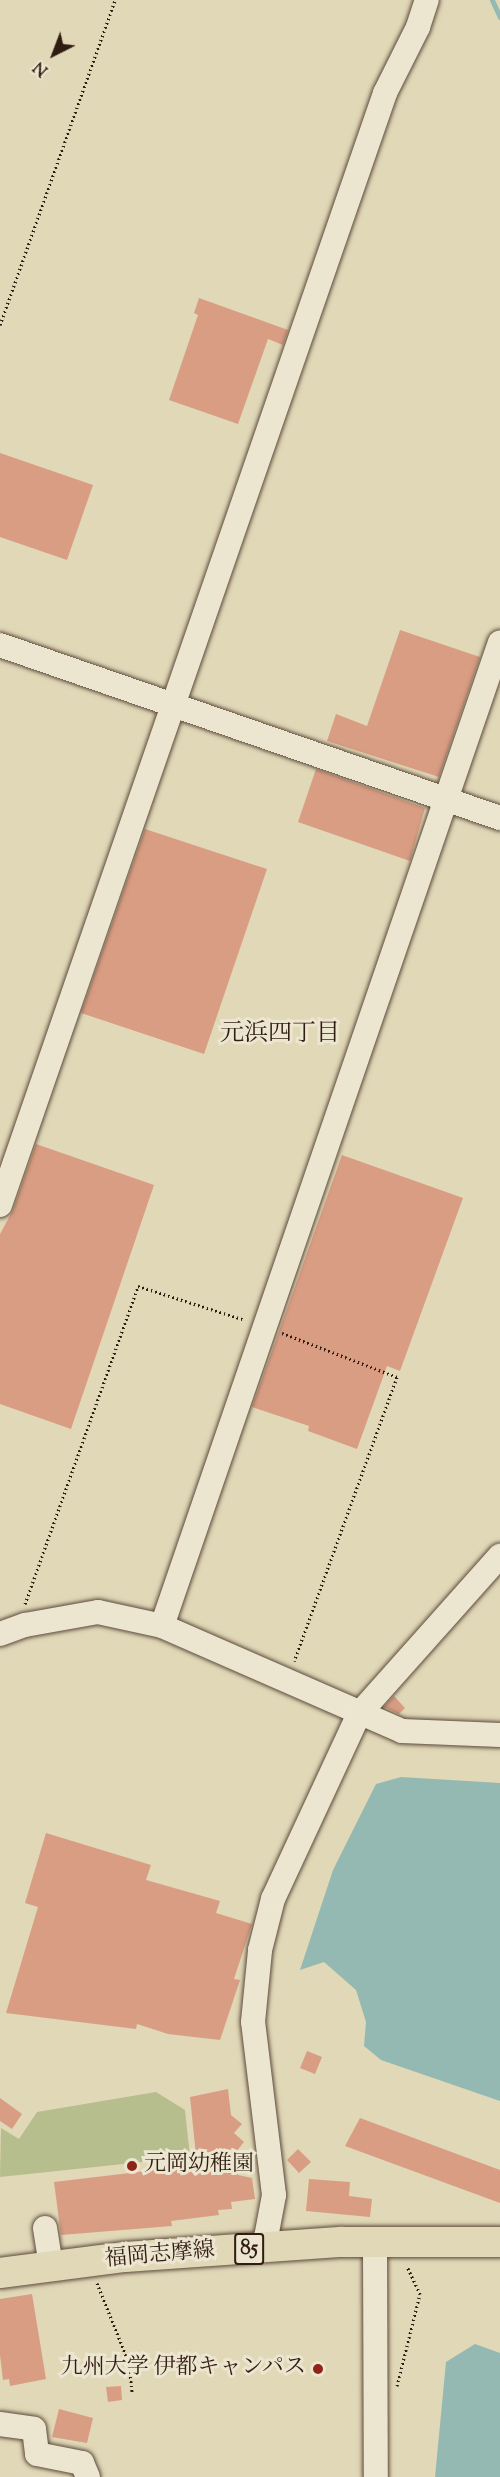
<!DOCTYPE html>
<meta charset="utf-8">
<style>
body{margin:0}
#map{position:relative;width:500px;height:2477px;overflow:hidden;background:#e1d8b8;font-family:"Sorts Mill Goudy","Noto Serif JP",serif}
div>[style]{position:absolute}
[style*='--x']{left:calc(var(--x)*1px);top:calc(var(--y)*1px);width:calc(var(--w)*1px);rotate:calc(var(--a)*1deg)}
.green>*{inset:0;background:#b6be8d}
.water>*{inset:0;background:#94b9b2}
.stream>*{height:5px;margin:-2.5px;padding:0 2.5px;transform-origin:2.5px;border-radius:2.5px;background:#94b9b2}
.building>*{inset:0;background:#d99d83}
.path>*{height:3px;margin-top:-1.5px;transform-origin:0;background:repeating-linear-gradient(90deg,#311c11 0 1.5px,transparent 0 4.5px)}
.roads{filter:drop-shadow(0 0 2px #5d4b3b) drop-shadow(0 0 2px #5d4b3b)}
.minor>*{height:24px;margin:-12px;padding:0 12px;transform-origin:12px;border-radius:12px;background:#ece6d1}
.major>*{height:30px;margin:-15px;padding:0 15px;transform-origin:15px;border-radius:15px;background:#e1d8b8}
.dots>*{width:16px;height:16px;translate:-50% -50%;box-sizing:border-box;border:3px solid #ece6d1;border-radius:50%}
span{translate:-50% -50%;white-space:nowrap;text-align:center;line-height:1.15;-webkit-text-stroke:6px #ece6d1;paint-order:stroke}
.shield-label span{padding:2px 4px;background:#ece6d1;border:2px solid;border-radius:4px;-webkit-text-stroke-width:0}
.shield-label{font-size:21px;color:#311c11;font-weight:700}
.poi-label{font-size:22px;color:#311c11}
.left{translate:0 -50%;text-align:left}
.right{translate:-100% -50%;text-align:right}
.street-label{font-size:22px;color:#311c11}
.neighbourhood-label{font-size:24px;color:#311c11}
.north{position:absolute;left:24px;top:24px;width:60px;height:60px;-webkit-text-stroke:4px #ece6d1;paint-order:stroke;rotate:222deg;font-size:16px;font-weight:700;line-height:24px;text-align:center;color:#311c11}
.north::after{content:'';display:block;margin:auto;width:21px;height:27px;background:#311c11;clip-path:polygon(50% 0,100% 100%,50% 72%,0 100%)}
</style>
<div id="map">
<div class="green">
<i style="clip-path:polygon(156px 2092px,185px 2110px,190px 2157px,0 2177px,1px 2128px,19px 2139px,37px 2112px)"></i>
</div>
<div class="water">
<i style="clip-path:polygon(401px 1777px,500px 1783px,500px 2101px,381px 2060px,364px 2046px,366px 2022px,356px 1990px,324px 1962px,300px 1970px,333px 1870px,376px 1784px)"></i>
<i style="clip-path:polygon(475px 2344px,500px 2353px,500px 2477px,435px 2477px,446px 2362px)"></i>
</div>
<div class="stream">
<i style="--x:492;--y:0;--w:19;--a:65"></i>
</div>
<div class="building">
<i style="clip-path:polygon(199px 298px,288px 330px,283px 345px,268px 339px,238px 424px,169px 400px,198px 315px,194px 313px)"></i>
<i style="clip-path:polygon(0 453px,93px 485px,67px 560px,0 537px)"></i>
<i style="clip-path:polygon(400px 630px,480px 657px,439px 777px,327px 741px,336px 714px,367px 726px)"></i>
<i style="clip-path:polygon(316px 769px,425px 808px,410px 861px,298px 822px)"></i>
<i style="clip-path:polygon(145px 829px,267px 869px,204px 1054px,81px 1013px)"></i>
<i style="clip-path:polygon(36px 1144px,154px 1185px,71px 1429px,0 1404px,0 1234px,13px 1210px)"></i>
<i style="clip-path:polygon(342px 1155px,463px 1198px,400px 1371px,387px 1366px,357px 1449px,308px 1431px,309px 1426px,252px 1407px)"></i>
<i style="clip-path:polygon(394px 1696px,405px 1708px,399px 1714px,384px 1707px)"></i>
<i style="clip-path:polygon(46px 1833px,151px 1865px,146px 1880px,220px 1901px,216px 1913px,252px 1924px,234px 1979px,240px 1980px,220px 2040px,168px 2034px,137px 2024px,136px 2029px,6px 2013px,38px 1907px,25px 1903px)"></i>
<i style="clip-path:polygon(307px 2051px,322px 2057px,315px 2074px,300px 2068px)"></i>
<i style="clip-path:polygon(228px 2089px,231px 2115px,242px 2124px,234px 2133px,244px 2142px,236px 2152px,238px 2175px,252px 2178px,255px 2199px,231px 2202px,232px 2209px,218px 2210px,219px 2215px,171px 2221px,172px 2226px,61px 2235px,54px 2182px,197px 2165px,190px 2097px)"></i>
<i style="clip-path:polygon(0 2098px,22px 2114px,12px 2129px,0 2121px)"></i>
<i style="clip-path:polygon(360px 2118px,500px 2170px,500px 2203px,345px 2146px)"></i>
<i style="clip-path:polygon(298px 2149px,311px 2162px,299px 2173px,287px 2160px)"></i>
<i style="clip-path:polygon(309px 2179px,350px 2182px,349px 2196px,372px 2199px,370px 2217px,306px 2211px)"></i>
<i style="clip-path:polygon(32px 2294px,46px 2379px,10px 2386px,9px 2379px,3px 2380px,0 2355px,0 2299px)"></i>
<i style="clip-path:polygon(121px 2386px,122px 2400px,108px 2402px,106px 2387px)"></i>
<i style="clip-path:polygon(59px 2409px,93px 2418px,87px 2443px,52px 2437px)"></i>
</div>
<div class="path">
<i style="--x:0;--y:325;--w:345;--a:-70.5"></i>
<i style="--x:282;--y:1333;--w:123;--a:20.9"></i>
<i style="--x:397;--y:1377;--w:302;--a:109.9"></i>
<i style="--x:25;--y:1604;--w:337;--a:-70.4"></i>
<i style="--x:138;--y:1286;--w:112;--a:17.6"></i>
<i style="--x:97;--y:2283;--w:86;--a:68.2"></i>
<i style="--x:129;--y:2363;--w:29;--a:84"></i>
<i style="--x:397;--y:2386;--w:95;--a:-76"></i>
<i style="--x:420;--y:2294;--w:31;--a:-115"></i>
</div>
<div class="roads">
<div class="minor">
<i style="--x:0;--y:645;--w:529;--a:19.09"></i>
<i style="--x:0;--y:1205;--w:1177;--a:-70.9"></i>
<i style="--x:385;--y:93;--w:74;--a:-63.4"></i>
<i style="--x:418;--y:27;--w:28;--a:-72"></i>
<i style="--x:162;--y:1626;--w:1040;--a:-71.04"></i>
<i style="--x:0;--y:1634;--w:27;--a:-20"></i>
<i style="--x:25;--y:1625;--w:74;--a:-10.1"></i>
<i style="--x:98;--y:1612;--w:66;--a:12.3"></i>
<i style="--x:162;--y:1626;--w:262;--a:23.6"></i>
<i style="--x:402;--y:1731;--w:98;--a:2.3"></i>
<i style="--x:45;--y:2228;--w:38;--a:81"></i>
<i style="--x:375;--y:2242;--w:235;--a:89.8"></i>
<i style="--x:264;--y:2248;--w:54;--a:-79.3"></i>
<i style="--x:274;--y:2195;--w:174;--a:-96.9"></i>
<i style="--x:253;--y:2022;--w:72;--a:-84.4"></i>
<i style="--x:260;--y:1950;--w:53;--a:-75.7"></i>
<i style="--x:273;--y:1899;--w:204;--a:-65.1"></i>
<i style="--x:359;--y:1714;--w:212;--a:-48.3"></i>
<i style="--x:0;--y:2424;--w:34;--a:8"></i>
<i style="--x:34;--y:2429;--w:25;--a:83"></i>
<i style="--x:37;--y:2454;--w:46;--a:11.3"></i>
<i style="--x:82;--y:2463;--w:15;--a:67"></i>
</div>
<div class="major">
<i style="--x:0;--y:2273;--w:126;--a:-7.3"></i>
<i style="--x:125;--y:2257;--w:218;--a:-4"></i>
<i style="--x:342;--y:2242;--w:158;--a:0"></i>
</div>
</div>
<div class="dots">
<i style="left:132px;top:2166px;background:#8f2418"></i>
<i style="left:318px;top:2369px;background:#8f2418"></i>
</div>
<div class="shield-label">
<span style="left:249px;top:2249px">85</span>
</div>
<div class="poi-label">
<span class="left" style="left:144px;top:2166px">元岡幼稚園</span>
<span class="right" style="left:306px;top:2369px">九州大学 伊都キャンパス</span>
</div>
<div class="street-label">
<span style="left:160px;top:2256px;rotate:-5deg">福岡志摩線</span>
</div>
<div class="neighbourhood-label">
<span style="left:280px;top:1035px">元浜四丁目</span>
</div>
<div class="north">N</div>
</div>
